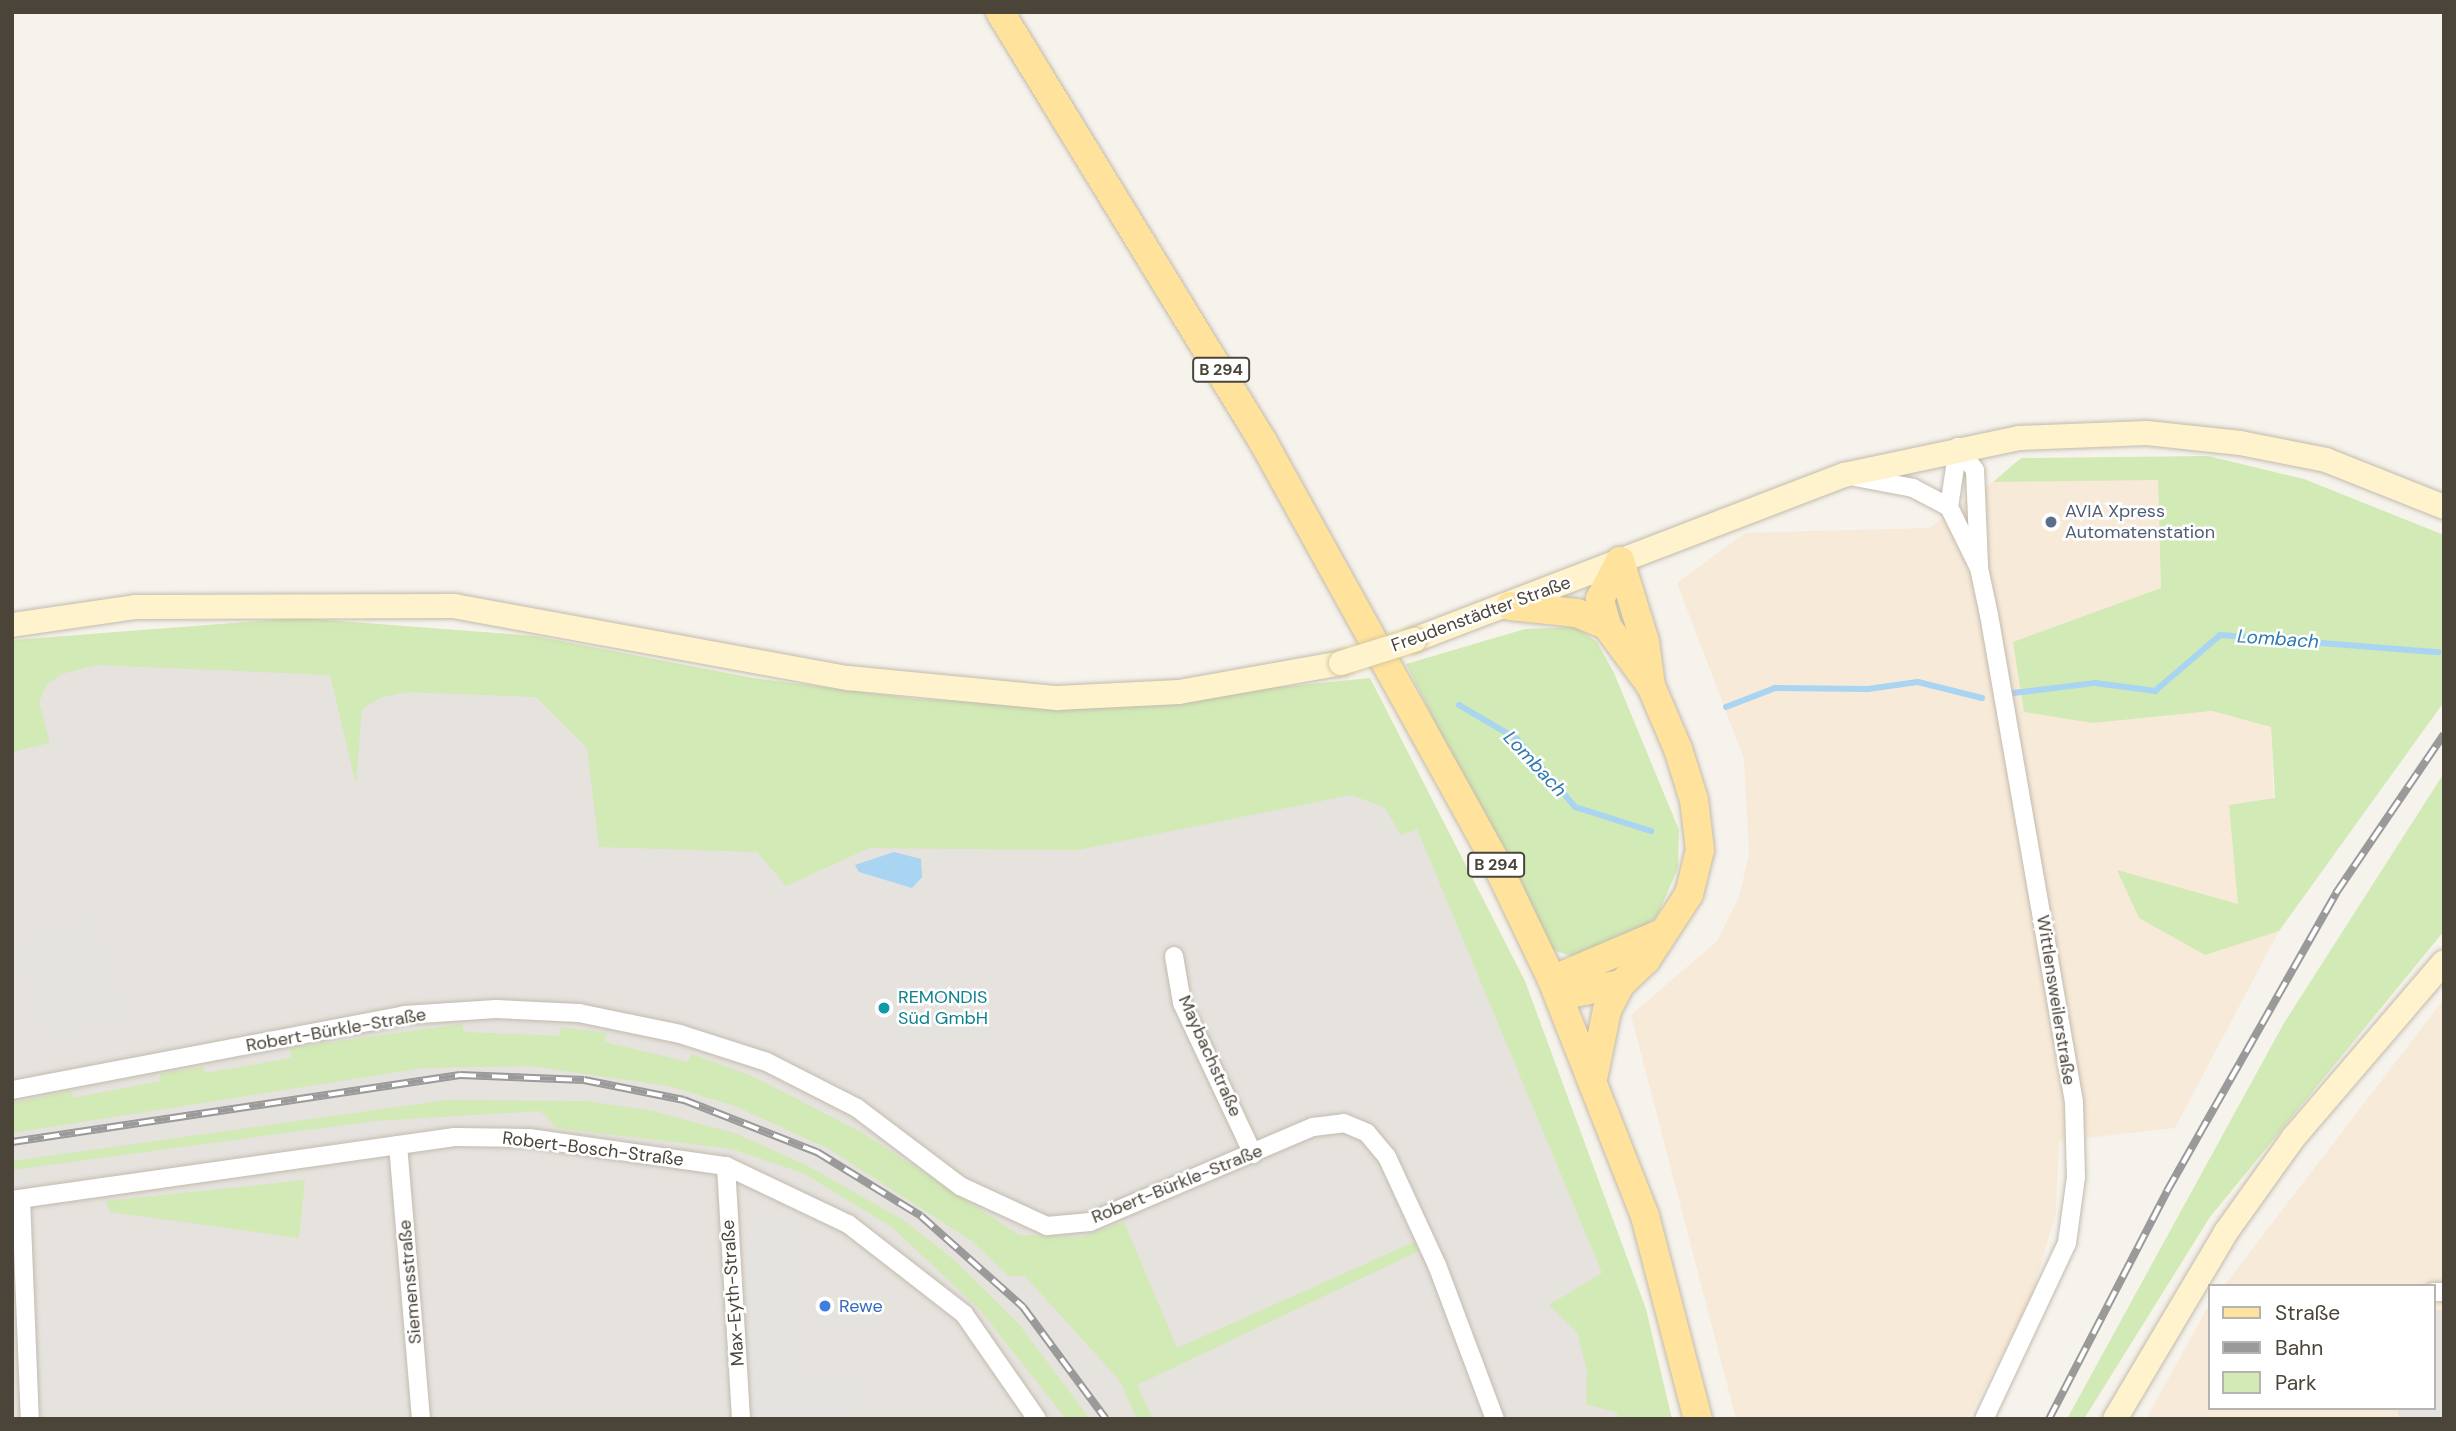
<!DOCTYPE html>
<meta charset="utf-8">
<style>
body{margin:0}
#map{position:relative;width:2456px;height:1431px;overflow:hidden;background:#f6f3ec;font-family:"DM Sans",sans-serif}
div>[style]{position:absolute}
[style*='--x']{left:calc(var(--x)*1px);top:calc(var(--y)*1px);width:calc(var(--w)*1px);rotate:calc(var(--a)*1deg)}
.commercial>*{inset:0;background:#f7ead8}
.industrial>*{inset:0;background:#e6e2dd}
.green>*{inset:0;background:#d2eab5}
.parking>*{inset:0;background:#e5e3e0}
.water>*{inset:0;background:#a9d4f2}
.stream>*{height:6px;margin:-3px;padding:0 3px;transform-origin:3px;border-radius:3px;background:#a9d4f2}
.roads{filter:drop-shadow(0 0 2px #c2bbae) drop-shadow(0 0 2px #c2bbae)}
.street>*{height:18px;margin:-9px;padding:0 9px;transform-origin:9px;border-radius:9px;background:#fff}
.secondary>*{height:24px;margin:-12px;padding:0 12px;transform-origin:12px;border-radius:12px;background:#fff3cd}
.primary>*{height:28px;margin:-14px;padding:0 14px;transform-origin:14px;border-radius:14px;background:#ffe39c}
.rail>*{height:8px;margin-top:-4px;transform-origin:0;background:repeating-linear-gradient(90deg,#fff 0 16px,#9a9a9a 0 32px);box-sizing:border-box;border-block:2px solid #9a9a9a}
.bridges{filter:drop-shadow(0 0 2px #d6c79b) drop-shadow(0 0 2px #d6c79b)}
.secondary-bridge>*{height:24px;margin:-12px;padding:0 12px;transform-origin:12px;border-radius:12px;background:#fff3cd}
.dots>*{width:19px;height:19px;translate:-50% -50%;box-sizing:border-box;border:4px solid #fff;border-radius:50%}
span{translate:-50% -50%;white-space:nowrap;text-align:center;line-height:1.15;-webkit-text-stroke:5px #fff;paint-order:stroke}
.shield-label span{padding:2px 5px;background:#fff;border:2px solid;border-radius:5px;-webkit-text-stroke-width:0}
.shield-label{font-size:16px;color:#4b4439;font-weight:700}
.service-label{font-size:18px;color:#4e5e75}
.left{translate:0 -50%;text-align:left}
.street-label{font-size:18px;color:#4b4439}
.culture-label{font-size:18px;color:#0d838f}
.shop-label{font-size:18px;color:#366cbe}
.water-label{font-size:19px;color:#2e7ab2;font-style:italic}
.frame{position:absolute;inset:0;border:14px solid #4b4439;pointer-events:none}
.legend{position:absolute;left:2208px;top:1284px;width:228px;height:126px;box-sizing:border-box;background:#fff;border:2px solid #b7b4b0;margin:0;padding:9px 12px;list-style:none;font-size:21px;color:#4b4439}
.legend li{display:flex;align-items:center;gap:14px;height:35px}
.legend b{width:35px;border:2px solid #b7b4b0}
</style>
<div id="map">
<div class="commercial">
<i style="clip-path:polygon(2158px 479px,2161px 588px,2014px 642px,2093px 723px,2212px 711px,2271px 727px,2279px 931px,2175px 1128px,2059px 1141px,2056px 1212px,2031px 1299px,1968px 1419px,1736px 1419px,1631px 1015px,1717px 941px,1739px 897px,1749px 854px,1744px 759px,1677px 583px,1745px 533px,1929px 528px,1993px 482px)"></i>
<i style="clip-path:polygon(2444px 999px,2444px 1419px,2146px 1419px,2209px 1305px,2209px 1408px,2433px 1408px,2433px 1286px,2224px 1286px)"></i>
</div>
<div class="industrial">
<i style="clip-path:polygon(177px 635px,1151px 726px,1362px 695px,1619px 1313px,1649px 1419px,12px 1419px,12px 662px)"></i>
</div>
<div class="green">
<i style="clip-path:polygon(2208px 456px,2304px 479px,2444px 535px,2444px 702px,2279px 931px,2205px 955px,2139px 918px,2117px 870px,2238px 904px,2229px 805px,2275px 798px,2271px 727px,2212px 711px,2093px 723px,2024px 712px,2013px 642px,2161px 588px,2158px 480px,1993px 482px,2021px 458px)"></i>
<i style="clip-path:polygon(299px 618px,535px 636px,753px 678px,917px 699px,1090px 706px,1370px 678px,1525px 981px,1646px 1309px,1672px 1419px,1619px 1419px,1616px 1412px,1586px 1404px,1587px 1371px,1577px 1332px,1549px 1305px,1602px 1273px,1417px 829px,1401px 835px,1384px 807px,1351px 795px,1077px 850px,869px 848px,786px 886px,757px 852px,599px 847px,587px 748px,536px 697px,407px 692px,380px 698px,362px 709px,356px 784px,330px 675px,98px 665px,61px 674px,46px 686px,39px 702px,50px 743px,12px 752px,12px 640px)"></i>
<i style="clip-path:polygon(1576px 627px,1597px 642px,1614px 673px,1679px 830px,1678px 868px,1657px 916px,1638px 932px,1581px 959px,1549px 949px,1406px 664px,1525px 629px)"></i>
<i style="clip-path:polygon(2444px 773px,2444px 931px,2210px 1217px,2084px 1419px,2067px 1419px,2284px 1023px)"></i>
<i style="clip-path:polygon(462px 1024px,464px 1032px,559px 1036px,561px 1027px,606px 1033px,605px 1042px,688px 1062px,691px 1054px,750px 1075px,861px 1132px,1019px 1235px,1081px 1237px,1124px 1222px,1177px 1348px,1414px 1242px,1419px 1251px,1137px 1385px,1153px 1419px,1137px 1419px,1120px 1381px,1025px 1276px,1009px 1276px,972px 1241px,829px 1149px,735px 1106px,669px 1086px,531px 1066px,423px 1068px,12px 1133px,12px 1103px,71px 1091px,73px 1098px,160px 1081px,160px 1074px,203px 1067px,206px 1073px,291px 1058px,290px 1048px)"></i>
<i style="clip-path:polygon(447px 1100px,586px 1101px,653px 1111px,737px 1134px,806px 1165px,903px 1220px,953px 1259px,1018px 1323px,1090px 1419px,1066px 1419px,981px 1311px,893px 1228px,803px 1173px,732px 1149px,557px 1128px,540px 1111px,375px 1121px,12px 1170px,12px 1161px)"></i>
<i style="clip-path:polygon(305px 1180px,299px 1238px,110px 1212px,106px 1201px)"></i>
</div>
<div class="parking">
<i style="clip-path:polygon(93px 923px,120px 1012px,48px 1034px,21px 945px)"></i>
<i style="clip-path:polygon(761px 1214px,791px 1214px,793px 1375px,852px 1375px,852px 1419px,755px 1419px,746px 1263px)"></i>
<i style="clip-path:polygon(2444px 1310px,2444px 1419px,2399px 1419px,2398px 1408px,2433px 1408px,2433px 1311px)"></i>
</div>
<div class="water">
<i style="clip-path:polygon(894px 852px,921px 859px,922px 877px,912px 888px,859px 872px,855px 865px)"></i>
</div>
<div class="stream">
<i style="--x:2013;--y:693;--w:83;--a:-7"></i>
<i style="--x:2095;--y:683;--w:61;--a:7.6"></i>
<i style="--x:2155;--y:691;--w:86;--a:-40.7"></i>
<i style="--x:2220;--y:635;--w:219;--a:4.5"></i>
<i style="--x:1459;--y:705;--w:67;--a:30.4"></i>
<i style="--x:1517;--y:739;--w:89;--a:49.5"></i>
<i style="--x:1575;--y:807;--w:80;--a:17.5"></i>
<i style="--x:1726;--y:707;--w:53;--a:-21.2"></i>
<i style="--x:1775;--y:688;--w:93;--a:0.6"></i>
<i style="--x:1868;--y:689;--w:50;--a:-8"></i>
<i style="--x:1918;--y:682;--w:66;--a:14"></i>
</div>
<div class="roads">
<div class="street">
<i style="--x:1958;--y:447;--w:61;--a:98.5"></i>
<i style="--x:1949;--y:507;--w:68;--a:63.8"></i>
<i style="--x:1979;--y:568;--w:48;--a:78"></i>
<i style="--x:1989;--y:615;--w:495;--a:80.1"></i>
<i style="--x:2074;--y:1103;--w:74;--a:88.5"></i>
<i style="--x:2076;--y:1177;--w:67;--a:97.8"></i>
<i style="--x:2067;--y:1243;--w:195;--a:115.2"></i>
<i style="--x:1958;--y:447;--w:29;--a:54"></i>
<i style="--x:1975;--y:470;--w:97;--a:87.6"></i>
<i style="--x:1855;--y:477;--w:59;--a:10.7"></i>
<i style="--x:1913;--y:488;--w:41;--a:27.8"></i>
<i style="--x:1174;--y:956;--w:48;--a:80.3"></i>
<i style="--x:1182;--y:1003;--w:167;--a:64.8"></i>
<i style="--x:12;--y:1090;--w:399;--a:-10.8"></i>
<i style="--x:404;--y:1015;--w:92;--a:-3.7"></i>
<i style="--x:496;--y:1009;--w:83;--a:2.8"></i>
<i style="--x:579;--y:1013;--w:103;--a:11.7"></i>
<i style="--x:680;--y:1034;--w:91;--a:17.8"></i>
<i style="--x:767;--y:1062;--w:101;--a:27.1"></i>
<i style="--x:857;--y:1108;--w:129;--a:37.1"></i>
<i style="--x:960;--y:1186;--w:96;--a:24.7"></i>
<i style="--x:1047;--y:1226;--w:43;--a:-5.3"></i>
<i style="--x:1090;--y:1222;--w:242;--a:-23.1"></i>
<i style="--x:1313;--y:1127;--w:31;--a:-7"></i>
<i style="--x:1344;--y:1123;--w:25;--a:23"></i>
<i style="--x:1367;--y:1133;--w:31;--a:50"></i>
<i style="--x:1387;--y:1157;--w:119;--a:65.2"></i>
<i style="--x:1437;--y:1265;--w:165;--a:69.4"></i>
<i style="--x:398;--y:1145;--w:275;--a:85.2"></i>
<i style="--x:726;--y:1166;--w:253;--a:86.6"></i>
<i style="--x:21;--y:1199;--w:220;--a:87.7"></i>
<i style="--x:12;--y:1200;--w:447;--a:-8.1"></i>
<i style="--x:455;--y:1137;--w:74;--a:0.8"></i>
<i style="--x:529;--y:1138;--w:199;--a:8.1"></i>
<i style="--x:726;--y:1166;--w:135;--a:25.4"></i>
<i style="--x:848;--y:1224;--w:147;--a:37.8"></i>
<i style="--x:964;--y:1314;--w:128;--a:55.2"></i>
<i style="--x:2433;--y:1292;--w:11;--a:0"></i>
</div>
<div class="secondary">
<i style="--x:12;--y:625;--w:124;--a:-8.3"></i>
<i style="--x:135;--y:607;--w:319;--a:-0.2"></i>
<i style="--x:454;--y:606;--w:401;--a:10.4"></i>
<i style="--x:848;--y:678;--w:210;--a:5.5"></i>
<i style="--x:1057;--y:698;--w:122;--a:-2.8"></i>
<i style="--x:1179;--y:692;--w:165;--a:-10.1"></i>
<i style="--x:1414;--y:640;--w:461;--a:-21"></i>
<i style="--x:1844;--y:475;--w:179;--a:-11.9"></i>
<i style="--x:2019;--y:438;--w:128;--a:-2.2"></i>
<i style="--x:2147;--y:433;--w:94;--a:6.1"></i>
<i style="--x:2240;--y:443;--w:88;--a:11.2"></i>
<i style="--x:2326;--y:460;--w:127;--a:21.7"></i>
<i style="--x:2115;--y:1419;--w:217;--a:-59.3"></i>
<i style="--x:2226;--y:1232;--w:117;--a:-54.4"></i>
<i style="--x:2294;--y:1137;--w:230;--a:-49.4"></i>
</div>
<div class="primary">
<i style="--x:1000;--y:12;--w:502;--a:58.53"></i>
<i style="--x:1262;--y:440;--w:483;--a:61"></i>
<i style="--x:1496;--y:863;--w:130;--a:64.4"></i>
<i style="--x:1552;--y:980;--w:254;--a:68.5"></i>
<i style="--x:1645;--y:1216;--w:210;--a:75.4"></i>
<i style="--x:1510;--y:606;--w:67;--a:6"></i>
<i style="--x:1577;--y:613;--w:33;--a:23"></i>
<i style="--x:1552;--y:980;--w:120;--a:-23.1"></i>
<i style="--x:1559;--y:996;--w:63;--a:-11"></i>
<i style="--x:1621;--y:984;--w:35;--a:-44"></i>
<i style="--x:1646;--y:960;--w:79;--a:-56.9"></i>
<i style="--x:1689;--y:894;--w:45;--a:-76"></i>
<i style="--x:1700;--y:850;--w:50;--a:-96.8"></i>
<i style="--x:1694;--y:800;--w:53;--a:-107.4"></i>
<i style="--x:1678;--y:749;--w:69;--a:-113.2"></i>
<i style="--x:1651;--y:686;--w:74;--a:-126.3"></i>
<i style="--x:1607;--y:626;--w:28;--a:-105"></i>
<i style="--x:1600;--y:599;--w:43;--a:-62.2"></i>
<i style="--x:1620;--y:561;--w:85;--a:72.8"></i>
<i style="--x:1645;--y:642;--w:44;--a:82.2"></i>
<i style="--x:1593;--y:1079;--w:70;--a:-78.5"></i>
<i style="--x:1607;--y:1010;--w:30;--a:-62"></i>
</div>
</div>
<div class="rail">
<i style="--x:12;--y:1142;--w:453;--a:-8.5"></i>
<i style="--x:460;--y:1075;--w:124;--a:2.3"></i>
<i style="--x:584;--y:1080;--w:102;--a:11.3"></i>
<i style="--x:684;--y:1100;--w:143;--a:21.4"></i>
<i style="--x:817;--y:1152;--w:122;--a:31.6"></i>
<i style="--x:921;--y:1216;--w:137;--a:41.7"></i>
<i style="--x:1023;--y:1307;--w:139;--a:53.5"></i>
<i style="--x:2049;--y:1419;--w:257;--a:-62.6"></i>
<i style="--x:2167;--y:1191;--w:343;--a:-60.4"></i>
<i style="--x:2336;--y:893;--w:192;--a:-55.8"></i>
</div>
<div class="bridges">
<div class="secondary-bridge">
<i style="--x:1341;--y:663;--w:77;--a:-17.5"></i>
</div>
</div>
<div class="dots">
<i style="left:2051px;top:522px;background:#5c6f8a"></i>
<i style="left:884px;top:1008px;background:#0f9aa8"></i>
<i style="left:825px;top:1306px;background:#3f7fe0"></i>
</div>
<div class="shield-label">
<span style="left:1221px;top:370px">B 294</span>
<span style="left:1496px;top:865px">B 294</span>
</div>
<div class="service-label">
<span class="left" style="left:2065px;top:522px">AVIA Xpress<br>Automatenstation</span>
</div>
<div class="street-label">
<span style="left:1481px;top:614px;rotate:-20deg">Freudenstädter Straße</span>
<span style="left:2056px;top:1000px;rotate:81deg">Wittlensweilerstraße</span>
<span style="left:336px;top:1030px;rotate:-10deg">Robert-Bürkle-Straße</span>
<span style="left:1210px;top:1056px;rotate:66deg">Maybachstraße</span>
<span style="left:593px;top:1149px;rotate:7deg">Robert-Bosch-Straße</span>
<span style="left:1177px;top:1184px;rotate:-22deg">Robert-Bürkle-Straße</span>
<span style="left:410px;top:1282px;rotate:-95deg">Siemensstraße</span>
<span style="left:733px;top:1293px;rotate:-94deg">Max-Eyth-Straße</span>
</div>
<div class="culture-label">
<span class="left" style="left:898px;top:1008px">REMONDIS<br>Süd GmbH</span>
</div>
<div class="shop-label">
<span class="left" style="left:839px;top:1306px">Rewe</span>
</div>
<div class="water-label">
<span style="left:2278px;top:639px;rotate:4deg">Lombach</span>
<span style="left:1535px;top:764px;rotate:47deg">Lombach</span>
</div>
<div class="frame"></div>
<ul class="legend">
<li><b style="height:9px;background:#ffe39c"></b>Straße</li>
<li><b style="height:9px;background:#9a9a9a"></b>Bahn</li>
<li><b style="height:19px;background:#d2eab5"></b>Park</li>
</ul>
</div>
